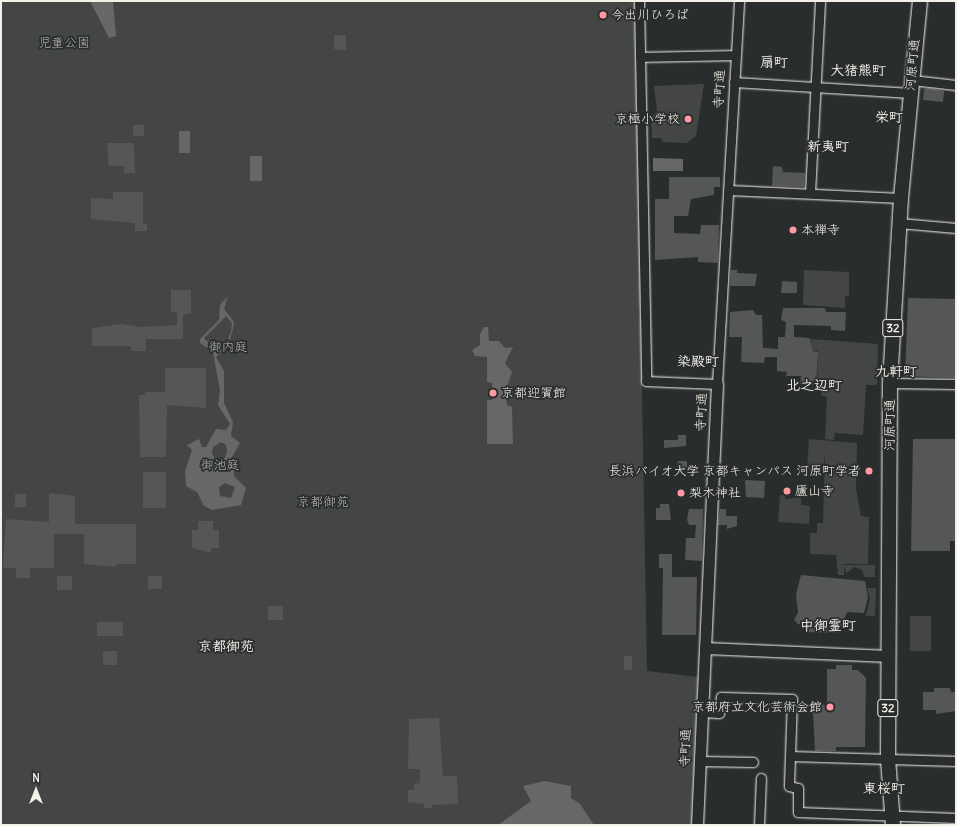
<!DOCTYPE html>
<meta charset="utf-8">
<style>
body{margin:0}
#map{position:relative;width:957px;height:826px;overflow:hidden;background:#2a2d2e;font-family:Delius,"Klee One",sans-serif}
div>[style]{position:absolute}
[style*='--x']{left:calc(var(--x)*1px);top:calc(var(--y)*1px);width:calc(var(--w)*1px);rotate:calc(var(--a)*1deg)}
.green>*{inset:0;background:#444645}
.water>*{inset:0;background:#676866}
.building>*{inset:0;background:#555756}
.roads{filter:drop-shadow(0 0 1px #f4f1e8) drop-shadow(0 0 1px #f4f1e8)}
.minor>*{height:9px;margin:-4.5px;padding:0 4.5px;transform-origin:4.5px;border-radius:4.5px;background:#2a2d2e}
.tertiary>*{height:11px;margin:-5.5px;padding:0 5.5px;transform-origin:5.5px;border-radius:5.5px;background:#2a2d2e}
.primary>*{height:14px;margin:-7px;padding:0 7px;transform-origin:7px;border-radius:7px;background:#2a2d2e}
.dots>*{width:11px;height:11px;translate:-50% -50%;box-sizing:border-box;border:2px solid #2a2d2e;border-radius:50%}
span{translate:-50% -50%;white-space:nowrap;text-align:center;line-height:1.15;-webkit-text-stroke:3.5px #2a2d2e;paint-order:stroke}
.shield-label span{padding:1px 3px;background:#2a2d2e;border:1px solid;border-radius:3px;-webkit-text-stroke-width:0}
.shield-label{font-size:12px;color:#f4f1e8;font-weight:700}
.poi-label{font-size:13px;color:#f4f1e8}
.left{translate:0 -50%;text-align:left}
.right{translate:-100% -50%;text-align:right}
.park-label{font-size:13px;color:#b6b5af}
.street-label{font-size:13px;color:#f4f1e8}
.neighbourhood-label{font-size:14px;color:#f4f1e8;font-weight:700}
.frame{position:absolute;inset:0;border:2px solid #f4f1e8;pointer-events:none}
.north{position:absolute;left:16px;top:770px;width:40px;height:40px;-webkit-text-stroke:3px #2a2d2e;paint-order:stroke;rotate:0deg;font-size:11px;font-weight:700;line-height:16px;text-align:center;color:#f4f1e8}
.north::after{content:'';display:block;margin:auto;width:14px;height:18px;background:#f4f1e8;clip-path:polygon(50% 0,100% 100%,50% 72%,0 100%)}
</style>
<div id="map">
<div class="green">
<i style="clip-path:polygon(1px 1px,635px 1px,647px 671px,698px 677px,692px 825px,1px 825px)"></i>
<i style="clip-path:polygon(704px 84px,696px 136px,687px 143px,663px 142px,661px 138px,652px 138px,651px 118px,657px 111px,654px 86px)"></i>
<i style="clip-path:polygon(804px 270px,849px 272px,849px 295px,845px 297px,845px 308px,803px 305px)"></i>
<i style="clip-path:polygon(811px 339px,878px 344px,877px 385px,866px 385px,863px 435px,835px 433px,834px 440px,825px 439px,827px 396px,821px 396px,822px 384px,817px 384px,818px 351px,813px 350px)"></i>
<i style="clip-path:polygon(809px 439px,857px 443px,856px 489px,861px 516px,869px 517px,868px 564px,844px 564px,844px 575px,838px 575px,836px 555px,810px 554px,810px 533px,817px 533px,817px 523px,823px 523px,825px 455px,823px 469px,807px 469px)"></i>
<i style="clip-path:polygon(780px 495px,785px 495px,785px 499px,801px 497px,801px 505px,810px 506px,809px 524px,778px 522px)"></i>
<i style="clip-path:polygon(844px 565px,875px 565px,875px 577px,864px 577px,862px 570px,855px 567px,846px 573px)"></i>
<i style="clip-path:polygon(867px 588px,876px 588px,875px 616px,866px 616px,870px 598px)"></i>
<i style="clip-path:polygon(910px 616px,931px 616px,931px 651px,910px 651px)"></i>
</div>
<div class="water">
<i style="clip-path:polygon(90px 1px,113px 1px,116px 36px,109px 38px)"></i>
<i style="clip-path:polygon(179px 131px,190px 131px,190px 153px,179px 153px)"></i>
<i style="clip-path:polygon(250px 156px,262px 156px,262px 181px,250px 181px)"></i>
<i style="clip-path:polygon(653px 158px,683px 159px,683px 171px,653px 171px)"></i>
<i style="clip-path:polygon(evenodd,228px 296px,224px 309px,234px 322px,233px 329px,229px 343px,216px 357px,224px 371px,224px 403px,233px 422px,231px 436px,240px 443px,229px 462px,234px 465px,234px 476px,246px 488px,241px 505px,212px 510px,204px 506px,197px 492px,186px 486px,185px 471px,192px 450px,187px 445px,199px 439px,202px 447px,206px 447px,216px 429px,226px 430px,230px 424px,218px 405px,220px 391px,213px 352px,200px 343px,200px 339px,219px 320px,220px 305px,228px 296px,226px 316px,232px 323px,231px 332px,227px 342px,216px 351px,204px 338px,226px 316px,228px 296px,221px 442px,226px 445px,227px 451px,225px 458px,217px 460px,212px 454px,213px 447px,221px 442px,228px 296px,225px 483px,235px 487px,231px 498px,220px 496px,219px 487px,225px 483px)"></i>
<i style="clip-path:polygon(484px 327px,488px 327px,489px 341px,499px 341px,505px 348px,513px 347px,505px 363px,512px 372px,505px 392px,507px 405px,512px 407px,513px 444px,487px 444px,487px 400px,492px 400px,492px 383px,487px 382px,487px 357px,475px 356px,472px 350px,480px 345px,480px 334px)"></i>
<i style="clip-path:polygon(545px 781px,571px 786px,571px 798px,580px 804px,594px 825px,498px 825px,531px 801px,523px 786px)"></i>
</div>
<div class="building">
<i style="clip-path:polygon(334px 35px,346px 35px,346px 50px,334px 49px)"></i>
<i style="clip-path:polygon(929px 88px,944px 91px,943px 102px,923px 100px,924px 89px)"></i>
<i style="clip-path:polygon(133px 125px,144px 125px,144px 136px,133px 136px)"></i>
<i style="clip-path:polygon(107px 143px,134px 143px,135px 173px,124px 173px,124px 166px,109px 166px)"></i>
<i style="clip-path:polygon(773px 166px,782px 167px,783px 172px,805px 173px,804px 187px,772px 186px)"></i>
<i style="clip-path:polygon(669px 177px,720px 177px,720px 187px,714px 187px,714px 195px,691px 199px,688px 216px,674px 216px,674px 233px,700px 234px,701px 225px,719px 225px,718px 263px,698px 262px,698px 257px,655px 260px,655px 199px,669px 199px)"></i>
<i style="clip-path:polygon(113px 192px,143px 192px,143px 224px,147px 224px,147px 231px,135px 231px,135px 223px,91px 219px,91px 198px,113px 199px)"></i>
<i style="clip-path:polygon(731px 270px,738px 270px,737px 273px,757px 274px,755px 286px,730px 286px)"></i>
<i style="clip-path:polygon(782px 281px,797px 282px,797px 293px,781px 293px)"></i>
<i style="clip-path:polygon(171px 290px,191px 290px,191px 313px,183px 315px,183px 339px,146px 339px,146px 351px,131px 351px,131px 346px,92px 346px,92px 328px,121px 324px,141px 327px,177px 325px,177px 312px,171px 312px)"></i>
<i style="clip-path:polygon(908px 298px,956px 299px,956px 378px,905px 376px)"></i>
<i style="clip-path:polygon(783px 308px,825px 308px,826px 312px,846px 312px,845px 331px,831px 330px,831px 326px,794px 325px,794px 337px,810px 338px,813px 351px,818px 352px,816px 385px,800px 384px,801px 376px,786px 376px,787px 372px,777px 371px,777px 357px,765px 357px,764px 363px,741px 362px,742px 337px,729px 337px,730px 312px,753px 310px,756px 315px,762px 315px,763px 348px,778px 349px,778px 337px,785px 337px,786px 322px,781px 320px)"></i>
<i style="clip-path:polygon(165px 368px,206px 368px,206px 408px,167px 405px,166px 457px,140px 457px,139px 395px,145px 395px,145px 392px,165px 392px)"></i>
<i style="clip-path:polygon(678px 435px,686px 435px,686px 446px,664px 448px,664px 440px,678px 440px)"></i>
<i style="clip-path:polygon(913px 439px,956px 439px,956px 541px,950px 541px,950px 551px,911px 551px)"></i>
<i style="clip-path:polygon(678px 461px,687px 461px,687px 469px,677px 469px)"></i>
<i style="clip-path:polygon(143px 472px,166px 472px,166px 508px,143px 508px)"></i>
<i style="clip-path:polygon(745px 480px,765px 481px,764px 498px,746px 497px)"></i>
<i style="clip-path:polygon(49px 493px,75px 496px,75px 524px,136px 524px,136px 564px,116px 564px,116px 567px,84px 564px,84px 534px,54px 534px,54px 568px,30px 568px,30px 578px,16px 578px,16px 568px,3px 568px,6px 519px,49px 522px)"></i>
<i style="clip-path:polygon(15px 494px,26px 494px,26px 507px,15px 507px)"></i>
<i style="clip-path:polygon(660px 504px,669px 504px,671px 520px,656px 520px,656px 508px,660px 508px)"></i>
<i style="clip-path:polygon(689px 509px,703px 509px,702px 561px,685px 560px,686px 538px,695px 538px,696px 525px,689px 525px,687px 520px)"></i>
<i style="clip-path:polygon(720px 509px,726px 509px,726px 516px,737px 516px,737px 526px,727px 529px,727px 525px,718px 525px)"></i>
<i style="clip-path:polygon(198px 521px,213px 521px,213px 530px,219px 530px,219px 548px,211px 548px,211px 553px,192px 548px,192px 530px,198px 530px)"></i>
<i style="clip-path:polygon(659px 554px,672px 554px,672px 577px,697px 577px,696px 635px,662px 635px,663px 568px,659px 568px)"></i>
<i style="clip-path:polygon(801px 575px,865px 581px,868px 597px,864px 613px,847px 612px,839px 633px,806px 632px,806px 625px,798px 624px,794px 620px,798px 613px,796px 594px)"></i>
<i style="clip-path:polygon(57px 576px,72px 576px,72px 590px,57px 590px)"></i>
<i style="clip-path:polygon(148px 576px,162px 576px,162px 589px,148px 589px)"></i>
<i style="clip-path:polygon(268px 606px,283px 606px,283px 620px,268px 620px)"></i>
<i style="clip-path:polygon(97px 622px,123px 622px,123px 636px,97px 636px)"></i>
<i style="clip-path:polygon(103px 651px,117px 651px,117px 665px,103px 665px)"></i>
<i style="clip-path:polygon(624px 656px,632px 656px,632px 670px,624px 670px)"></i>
<i style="clip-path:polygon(836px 665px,852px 665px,852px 670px,858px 670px,866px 678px,865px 747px,836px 747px,836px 751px,815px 751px,813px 712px,816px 704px,827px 705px,827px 669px,836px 669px)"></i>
<i style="clip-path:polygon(934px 688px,950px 688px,951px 692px,956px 692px,956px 711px,936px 714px,936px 710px,923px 710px,923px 692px,934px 692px)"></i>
<i style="clip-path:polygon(439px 718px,443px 776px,457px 776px,458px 804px,432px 805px,432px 808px,424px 808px,424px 804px,408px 802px,408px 790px,414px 790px,414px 784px,420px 783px,420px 769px,408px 769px,409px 719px)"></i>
</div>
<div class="roads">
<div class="minor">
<i style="--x:639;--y:1;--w:380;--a:88.9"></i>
<i style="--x:646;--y:381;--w:71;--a:2.4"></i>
<i style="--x:717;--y:384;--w:384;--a:-86.7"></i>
<i style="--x:640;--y:57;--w:95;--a:-1.2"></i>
<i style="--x:912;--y:80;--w:44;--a:6.5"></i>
<i style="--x:734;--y:82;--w:177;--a:3.6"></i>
<i style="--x:729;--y:190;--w:172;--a:2.7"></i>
<i style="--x:810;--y:193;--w:192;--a:-87"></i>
<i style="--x:899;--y:223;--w:57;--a:5"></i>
<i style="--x:890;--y:383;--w:66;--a:0.9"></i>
<i style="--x:702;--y:712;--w:17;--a:3"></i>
<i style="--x:719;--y:713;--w:16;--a:-83"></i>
<i style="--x:721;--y:697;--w:71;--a:1.6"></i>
<i style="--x:792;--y:699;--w:87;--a:92"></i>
<i style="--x:789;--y:786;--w:9;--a:13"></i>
<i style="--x:798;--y:788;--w:24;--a:90"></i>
<i style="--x:798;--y:812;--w:158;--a:2.2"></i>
<i style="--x:790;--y:756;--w:166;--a:1.7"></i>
<i style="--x:700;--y:761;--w:53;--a:1.1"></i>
<i style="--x:759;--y:825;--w:47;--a:-87.6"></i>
</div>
<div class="tertiary">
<i style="--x:705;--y:648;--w:184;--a:2.5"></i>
<i style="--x:697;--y:825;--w:441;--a:-87.4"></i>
</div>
<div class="primary">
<i style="--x:893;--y:825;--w:66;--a:-94.3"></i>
<i style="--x:888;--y:759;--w:376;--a:-89.7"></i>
<i style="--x:890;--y:383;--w:185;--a:-86.6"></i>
<i style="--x:901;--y:198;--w:198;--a:-84.5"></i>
</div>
</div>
<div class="dots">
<i style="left:603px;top:15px;background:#ff9aa2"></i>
<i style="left:688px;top:119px;background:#ff9aa2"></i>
<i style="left:793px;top:230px;background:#ff9aa2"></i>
<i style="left:493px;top:393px;background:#ff9aa2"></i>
<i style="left:869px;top:471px;background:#ff9aa2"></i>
<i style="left:787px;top:491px;background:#ff9aa2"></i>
<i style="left:681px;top:493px;background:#ff9aa2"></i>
<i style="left:830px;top:707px;background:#ff9aa2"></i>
</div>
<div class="shield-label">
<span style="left:893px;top:328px">32</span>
<span style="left:888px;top:708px">32</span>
</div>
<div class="poi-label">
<span class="left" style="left:611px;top:15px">今出川ひろば</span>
<span class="right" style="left:680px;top:119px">京極小学校</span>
<span class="left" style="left:801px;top:230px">本禅寺</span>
<span class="left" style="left:501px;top:393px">京都迎賓館</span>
<span class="right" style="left:861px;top:471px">長浜バイオ大学 京都キャンパス 河原町学者</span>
<span class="left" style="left:795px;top:491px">廬山寺</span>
<span class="left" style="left:689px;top:493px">梨木神社</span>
<span class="right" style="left:822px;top:707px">京都府立文化芸術会館</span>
</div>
<div class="park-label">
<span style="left:64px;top:43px">児童公園</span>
<span style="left:228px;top:347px">御内庭</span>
<span style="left:220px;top:465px">御池庭</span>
<span style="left:323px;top:502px">京都御苑</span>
</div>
<div class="street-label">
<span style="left:913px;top:65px;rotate:-85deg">河原町通</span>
<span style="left:720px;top:89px;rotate:-87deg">寺町通</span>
<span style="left:702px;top:412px;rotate:-87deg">寺町通</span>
<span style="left:890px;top:425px;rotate:-90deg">河原町通</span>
<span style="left:686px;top:748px;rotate:-88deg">寺町通</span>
</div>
<div class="neighbourhood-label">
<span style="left:774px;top:62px">扇町</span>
<span style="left:858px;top:70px">大猪熊町</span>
<span style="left:889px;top:117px">栄町</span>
<span style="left:828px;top:146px">新夷町</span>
<span style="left:698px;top:361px">染殿町</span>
<span style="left:896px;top:371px">九軒町</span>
<span style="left:814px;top:385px">北之辺町</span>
<span style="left:828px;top:625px">中御霊町</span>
<span style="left:226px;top:646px">京都御苑</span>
<span style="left:884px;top:788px">東桜町</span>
</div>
<div class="frame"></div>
<div class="north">N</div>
</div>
